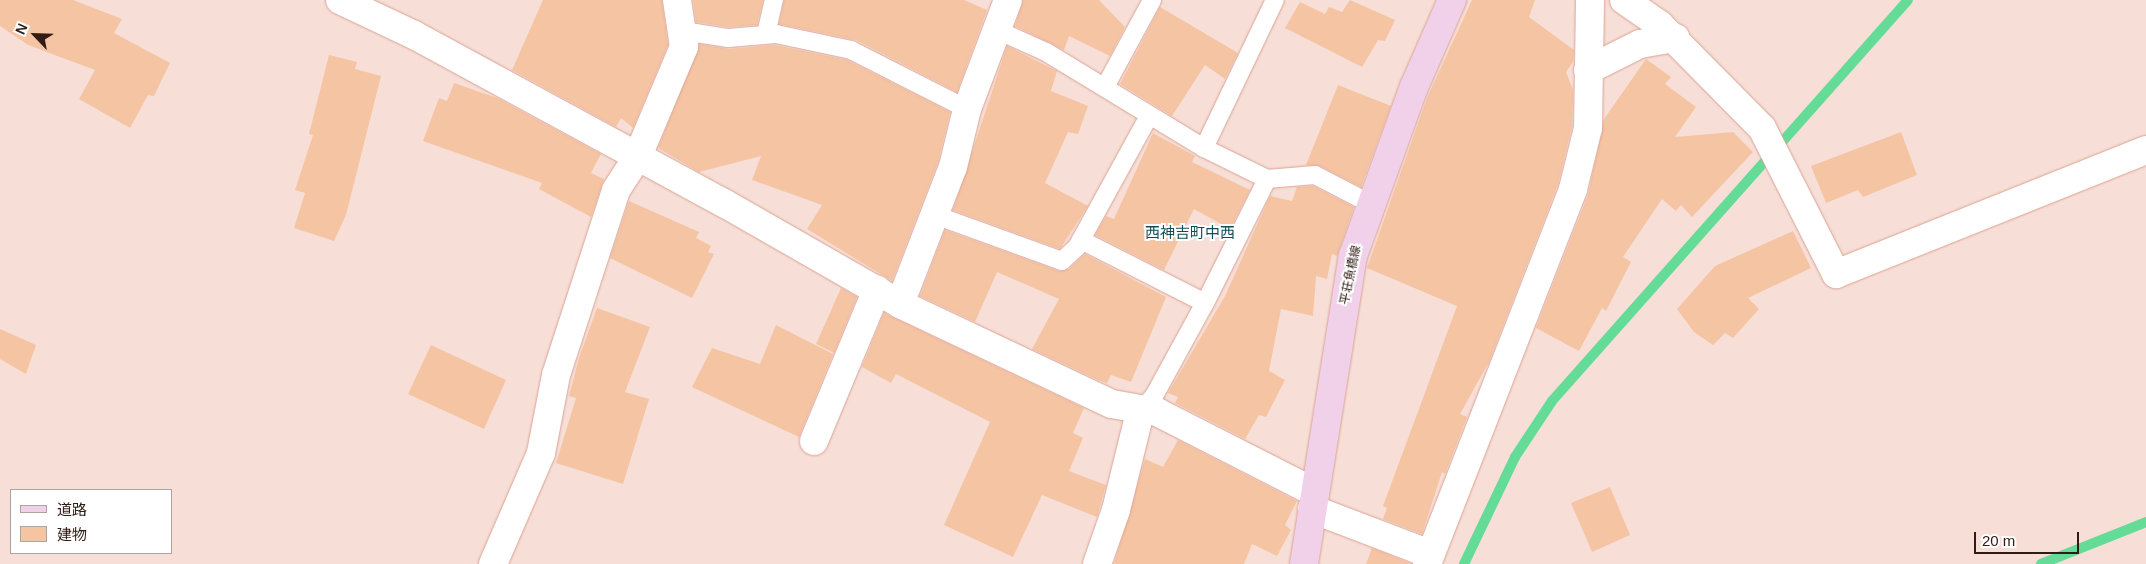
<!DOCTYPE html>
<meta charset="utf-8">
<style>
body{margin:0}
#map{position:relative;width:2146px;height:564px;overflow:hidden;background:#f7dfd8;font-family:Arial,"Noto Sans JP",sans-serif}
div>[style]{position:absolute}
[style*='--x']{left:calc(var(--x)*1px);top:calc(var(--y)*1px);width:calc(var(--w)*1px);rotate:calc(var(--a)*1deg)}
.stream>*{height:10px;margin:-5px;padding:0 5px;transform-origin:5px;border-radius:5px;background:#65db98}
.building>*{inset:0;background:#f5c4a3}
.roads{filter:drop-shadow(0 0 1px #dba393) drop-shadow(0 0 1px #dba393)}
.service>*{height:18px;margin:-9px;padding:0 9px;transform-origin:9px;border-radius:9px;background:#fff}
.minor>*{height:28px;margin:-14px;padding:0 14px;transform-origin:14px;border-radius:14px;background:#fff}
.secondary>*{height:28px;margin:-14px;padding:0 14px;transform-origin:14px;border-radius:14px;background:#f1d1ea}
span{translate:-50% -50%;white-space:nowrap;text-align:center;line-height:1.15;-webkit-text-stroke:4px #fff;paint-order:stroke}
.street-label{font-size:12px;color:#301b15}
.quarter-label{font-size:15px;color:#144d59}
.legend{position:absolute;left:10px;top:489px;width:162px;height:65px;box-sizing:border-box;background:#fff;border:1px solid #aca4a1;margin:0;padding:6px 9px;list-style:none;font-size:15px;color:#301b15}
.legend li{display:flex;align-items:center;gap:10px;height:25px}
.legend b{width:25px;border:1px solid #aca4a1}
.north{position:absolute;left:10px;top:10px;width:50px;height:50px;-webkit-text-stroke:4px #fff;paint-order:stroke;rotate:294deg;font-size:14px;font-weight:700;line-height:20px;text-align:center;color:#301b15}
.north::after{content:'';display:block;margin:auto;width:18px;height:22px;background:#301b15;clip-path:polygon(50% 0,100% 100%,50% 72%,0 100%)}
.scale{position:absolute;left:1974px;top:532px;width:105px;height:22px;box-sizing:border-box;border:2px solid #301b15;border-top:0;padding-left:6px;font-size:15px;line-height:18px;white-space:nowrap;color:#301b15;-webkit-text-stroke:4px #fff;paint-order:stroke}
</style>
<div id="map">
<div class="stream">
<i style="--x:1464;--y:564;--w:119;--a:-64.5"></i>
<i style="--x:1515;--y:457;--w:67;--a:-56.5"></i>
<i style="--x:1552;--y:401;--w:536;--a:-48.4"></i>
<i style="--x:2041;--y:564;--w:113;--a:-21.8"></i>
</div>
<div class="building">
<i style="clip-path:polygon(0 0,73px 0,122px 19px,114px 33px,170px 63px,154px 96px,148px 95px,130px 128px,79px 99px,95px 70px,28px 45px,0 26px)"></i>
<i style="clip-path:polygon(543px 0,662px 0,668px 45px,633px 128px,621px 118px,616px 127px,512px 70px)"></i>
<i style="clip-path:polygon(693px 0,763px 0,757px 25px,728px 27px,696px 22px)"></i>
<i style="clip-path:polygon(784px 0,964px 0,987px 10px,957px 92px,856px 40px,779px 24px)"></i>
<i style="clip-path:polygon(1023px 0,1099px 0,1125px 27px,1110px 56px,1069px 36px,1064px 50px,1015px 26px)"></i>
<i style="clip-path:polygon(1350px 0,1395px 20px,1385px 41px,1378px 40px,1362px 67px,1285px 28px,1300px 2px,1325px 14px,1329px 7px,1342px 12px)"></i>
<i style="clip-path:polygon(1472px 0,1535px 0,1529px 17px,1574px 50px,1573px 62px,1566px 72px,1573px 90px,1572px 126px,1558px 184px,1489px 362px,1460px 414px,1467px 417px,1445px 474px,1442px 472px,1422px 534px,1383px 519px,1387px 508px,1383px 506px,1457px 306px,1367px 268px,1427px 98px)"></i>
<i style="clip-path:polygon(1160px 7px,1238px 53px,1225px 79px,1205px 65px,1172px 116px,1120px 84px)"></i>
<i style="clip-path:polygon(699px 44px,729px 49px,775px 45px,847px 60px,950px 112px,938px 162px,892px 281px,807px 229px,822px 205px,752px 180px,761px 156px,699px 172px,658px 148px)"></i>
<i style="clip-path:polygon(1007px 46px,1057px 71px,1051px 91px,1088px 106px,1078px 134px,1068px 132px,1045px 183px,1088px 206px,1060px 249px,953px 210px)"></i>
<i style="clip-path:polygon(329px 55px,357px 62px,355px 69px,381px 76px,346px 215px,334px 241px,294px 228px,305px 193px,295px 190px,313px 135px,309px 134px)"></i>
<i style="clip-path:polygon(1646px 59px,1671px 77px,1665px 84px,1696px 107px,1675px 137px,1733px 132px,1753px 152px,1692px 217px,1681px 205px,1676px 211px,1662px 199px,1623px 257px,1631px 262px,1606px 311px,1602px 308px,1579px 351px,1536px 328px,1588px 195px,1604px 119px)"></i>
<i style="clip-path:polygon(454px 83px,497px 98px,601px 154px,591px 173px,604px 179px,591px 217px,539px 189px,542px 183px,423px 141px,439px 98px,447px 101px)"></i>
<i style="clip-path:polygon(1338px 85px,1391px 106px,1361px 187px,1320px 166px,1306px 165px)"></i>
<i style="clip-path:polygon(1901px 132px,1917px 175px,1863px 197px,1858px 190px,1826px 203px,1811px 166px)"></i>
<i style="clip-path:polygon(1153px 133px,1195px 156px,1192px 162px,1250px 190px,1230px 229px,1194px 209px,1164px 270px,1095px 235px,1106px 216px,1114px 219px)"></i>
<i style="clip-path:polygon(1313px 186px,1354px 207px,1337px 256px,1332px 254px,1327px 279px,1316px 276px,1313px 316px,1281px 309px,1269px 371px,1285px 380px,1266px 417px,1259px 415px,1245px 439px,1175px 403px,1178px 397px,1168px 393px,1225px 296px,1270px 196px,1292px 201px,1297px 187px)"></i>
<i style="clip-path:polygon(629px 201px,699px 232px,696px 238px,711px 246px,708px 252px,714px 254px,692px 298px,610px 258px)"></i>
<i style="clip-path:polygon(945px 230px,1059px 271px,1069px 269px,1085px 254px,1166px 297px,1131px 382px,1111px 375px,1107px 383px,1098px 380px,1032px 349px,1059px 299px,997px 272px,975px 322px,920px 296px)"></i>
<i style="clip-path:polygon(1793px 231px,1811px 268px,1748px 298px,1759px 309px,1733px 338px,1725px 333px,1713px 345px,1694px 332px,1677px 309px,1715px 266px)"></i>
<i style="clip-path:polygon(841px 288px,857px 297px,834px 353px,816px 344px)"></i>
<i style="clip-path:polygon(597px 308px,650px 327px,625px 392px,649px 399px,623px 484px,556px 463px,576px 398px,569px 396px,579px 358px)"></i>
<i style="clip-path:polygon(884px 313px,1084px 408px,1073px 433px,1083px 438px,1069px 471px,1106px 485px,1097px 517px,1042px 495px,1013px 557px,944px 525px,990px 422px,896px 374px,891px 383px,862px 367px)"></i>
<i style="clip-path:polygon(776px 325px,833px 354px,799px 437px,692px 387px,712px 348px,760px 364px)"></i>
<i style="clip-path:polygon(0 329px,36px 345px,26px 374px,0 359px)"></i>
<i style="clip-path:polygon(431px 345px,506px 380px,484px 429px,408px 394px)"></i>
<i style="clip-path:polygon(1178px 440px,1297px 501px,1285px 525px,1291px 530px,1277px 556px,1252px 544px,1244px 564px,1114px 564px,1145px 459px,1163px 467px)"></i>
<i style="clip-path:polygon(1610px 487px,1630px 535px,1592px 552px,1571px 503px)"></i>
<i style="clip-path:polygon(1372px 548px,1412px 564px,1366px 564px)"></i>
</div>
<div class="roads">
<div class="service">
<i style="--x:997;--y:30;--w:54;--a:24.2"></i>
<i style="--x:1046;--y:52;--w:185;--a:31.3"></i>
<i style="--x:1204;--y:148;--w:70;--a:26.2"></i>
<i style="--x:1267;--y:179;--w:48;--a:-4.8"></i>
<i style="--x:1315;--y:175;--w:63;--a:27.4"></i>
<i style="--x:683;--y:31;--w:46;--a:8.8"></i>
<i style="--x:728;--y:38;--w:48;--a:-4.8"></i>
<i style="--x:776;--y:34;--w:77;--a:12"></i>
<i style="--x:851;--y:50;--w:130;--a:27"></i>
<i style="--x:766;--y:34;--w:35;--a:-77"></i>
<i style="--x:1105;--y:87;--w:99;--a:-61.6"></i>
<i style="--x:1204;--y:148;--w:164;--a:-64.4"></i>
<i style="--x:935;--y:215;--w:135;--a:19.9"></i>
<i style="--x:1062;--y:261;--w:21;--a:-43"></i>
<i style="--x:1077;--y:247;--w:149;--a:-61.2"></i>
<i style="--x:1081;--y:240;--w:139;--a:26.9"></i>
<i style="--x:1140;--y:412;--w:21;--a:-49"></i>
<i style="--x:1154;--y:396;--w:106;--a:-61.3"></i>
<i style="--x:1205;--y:303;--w:139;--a:-63.4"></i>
</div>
<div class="minor">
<i style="--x:340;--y:0;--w:82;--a:25.3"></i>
<i style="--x:414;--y:35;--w:353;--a:28.5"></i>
<i style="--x:724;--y:203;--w:203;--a:29.8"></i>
<i style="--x:900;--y:304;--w:234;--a:25.3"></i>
<i style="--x:1112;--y:404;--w:46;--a:10.1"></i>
<i style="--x:1157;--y:412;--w:176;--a:27"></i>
<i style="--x:1624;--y:0;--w:44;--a:34.8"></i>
<i style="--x:1660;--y:25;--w:145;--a:45.3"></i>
<i style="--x:1762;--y:128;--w:164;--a:63.1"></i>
<i style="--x:1836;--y:274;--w:334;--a:-21.8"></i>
<i style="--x:1588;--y:70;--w:58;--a:-26.6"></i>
<i style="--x:1640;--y:44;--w:36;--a:-10"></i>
<i style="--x:900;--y:304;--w:147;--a:-68.9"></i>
<i style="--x:953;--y:167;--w:60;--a:-76.4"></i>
<i style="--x:967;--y:109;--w:116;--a:-69.4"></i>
<i style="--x:814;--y:441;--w:164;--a:-67.4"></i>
<i style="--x:1312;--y:509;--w:126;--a:20.9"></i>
<i style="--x:493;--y:564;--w:121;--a:-66.6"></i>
<i style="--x:541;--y:453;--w:79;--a:-79.1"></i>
<i style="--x:556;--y:375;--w:194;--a:-72"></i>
<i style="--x:616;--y:190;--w:38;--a:-57"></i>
<i style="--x:637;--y:158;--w:121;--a:-67.1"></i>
<i style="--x:684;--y:47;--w:48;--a:-98.5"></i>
<i style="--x:1097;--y:564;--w:57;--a:-70.6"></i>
<i style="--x:1116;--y:510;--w:101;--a:-76.2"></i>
<i style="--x:1427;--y:564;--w:402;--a:-68.7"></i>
<i style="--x:1573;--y:189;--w:63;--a:-76.2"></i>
<i style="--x:1588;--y:128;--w:128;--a:-89.1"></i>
</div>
<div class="secondary">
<i style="--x:1304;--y:564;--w:312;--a:-81"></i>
<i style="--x:1353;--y:256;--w:180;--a:-70.2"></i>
<i style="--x:1414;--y:87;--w:95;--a:-66.4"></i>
</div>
</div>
<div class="street-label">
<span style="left:1351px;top:275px;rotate:-78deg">平荘魚橋線</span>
</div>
<div class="quarter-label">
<span style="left:1190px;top:233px">西神吉町中西</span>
</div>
<ul class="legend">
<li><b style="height:6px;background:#f1d1ea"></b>道路</li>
<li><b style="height:14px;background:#f5c4a3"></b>建物</li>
</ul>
<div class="north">N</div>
<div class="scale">20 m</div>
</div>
